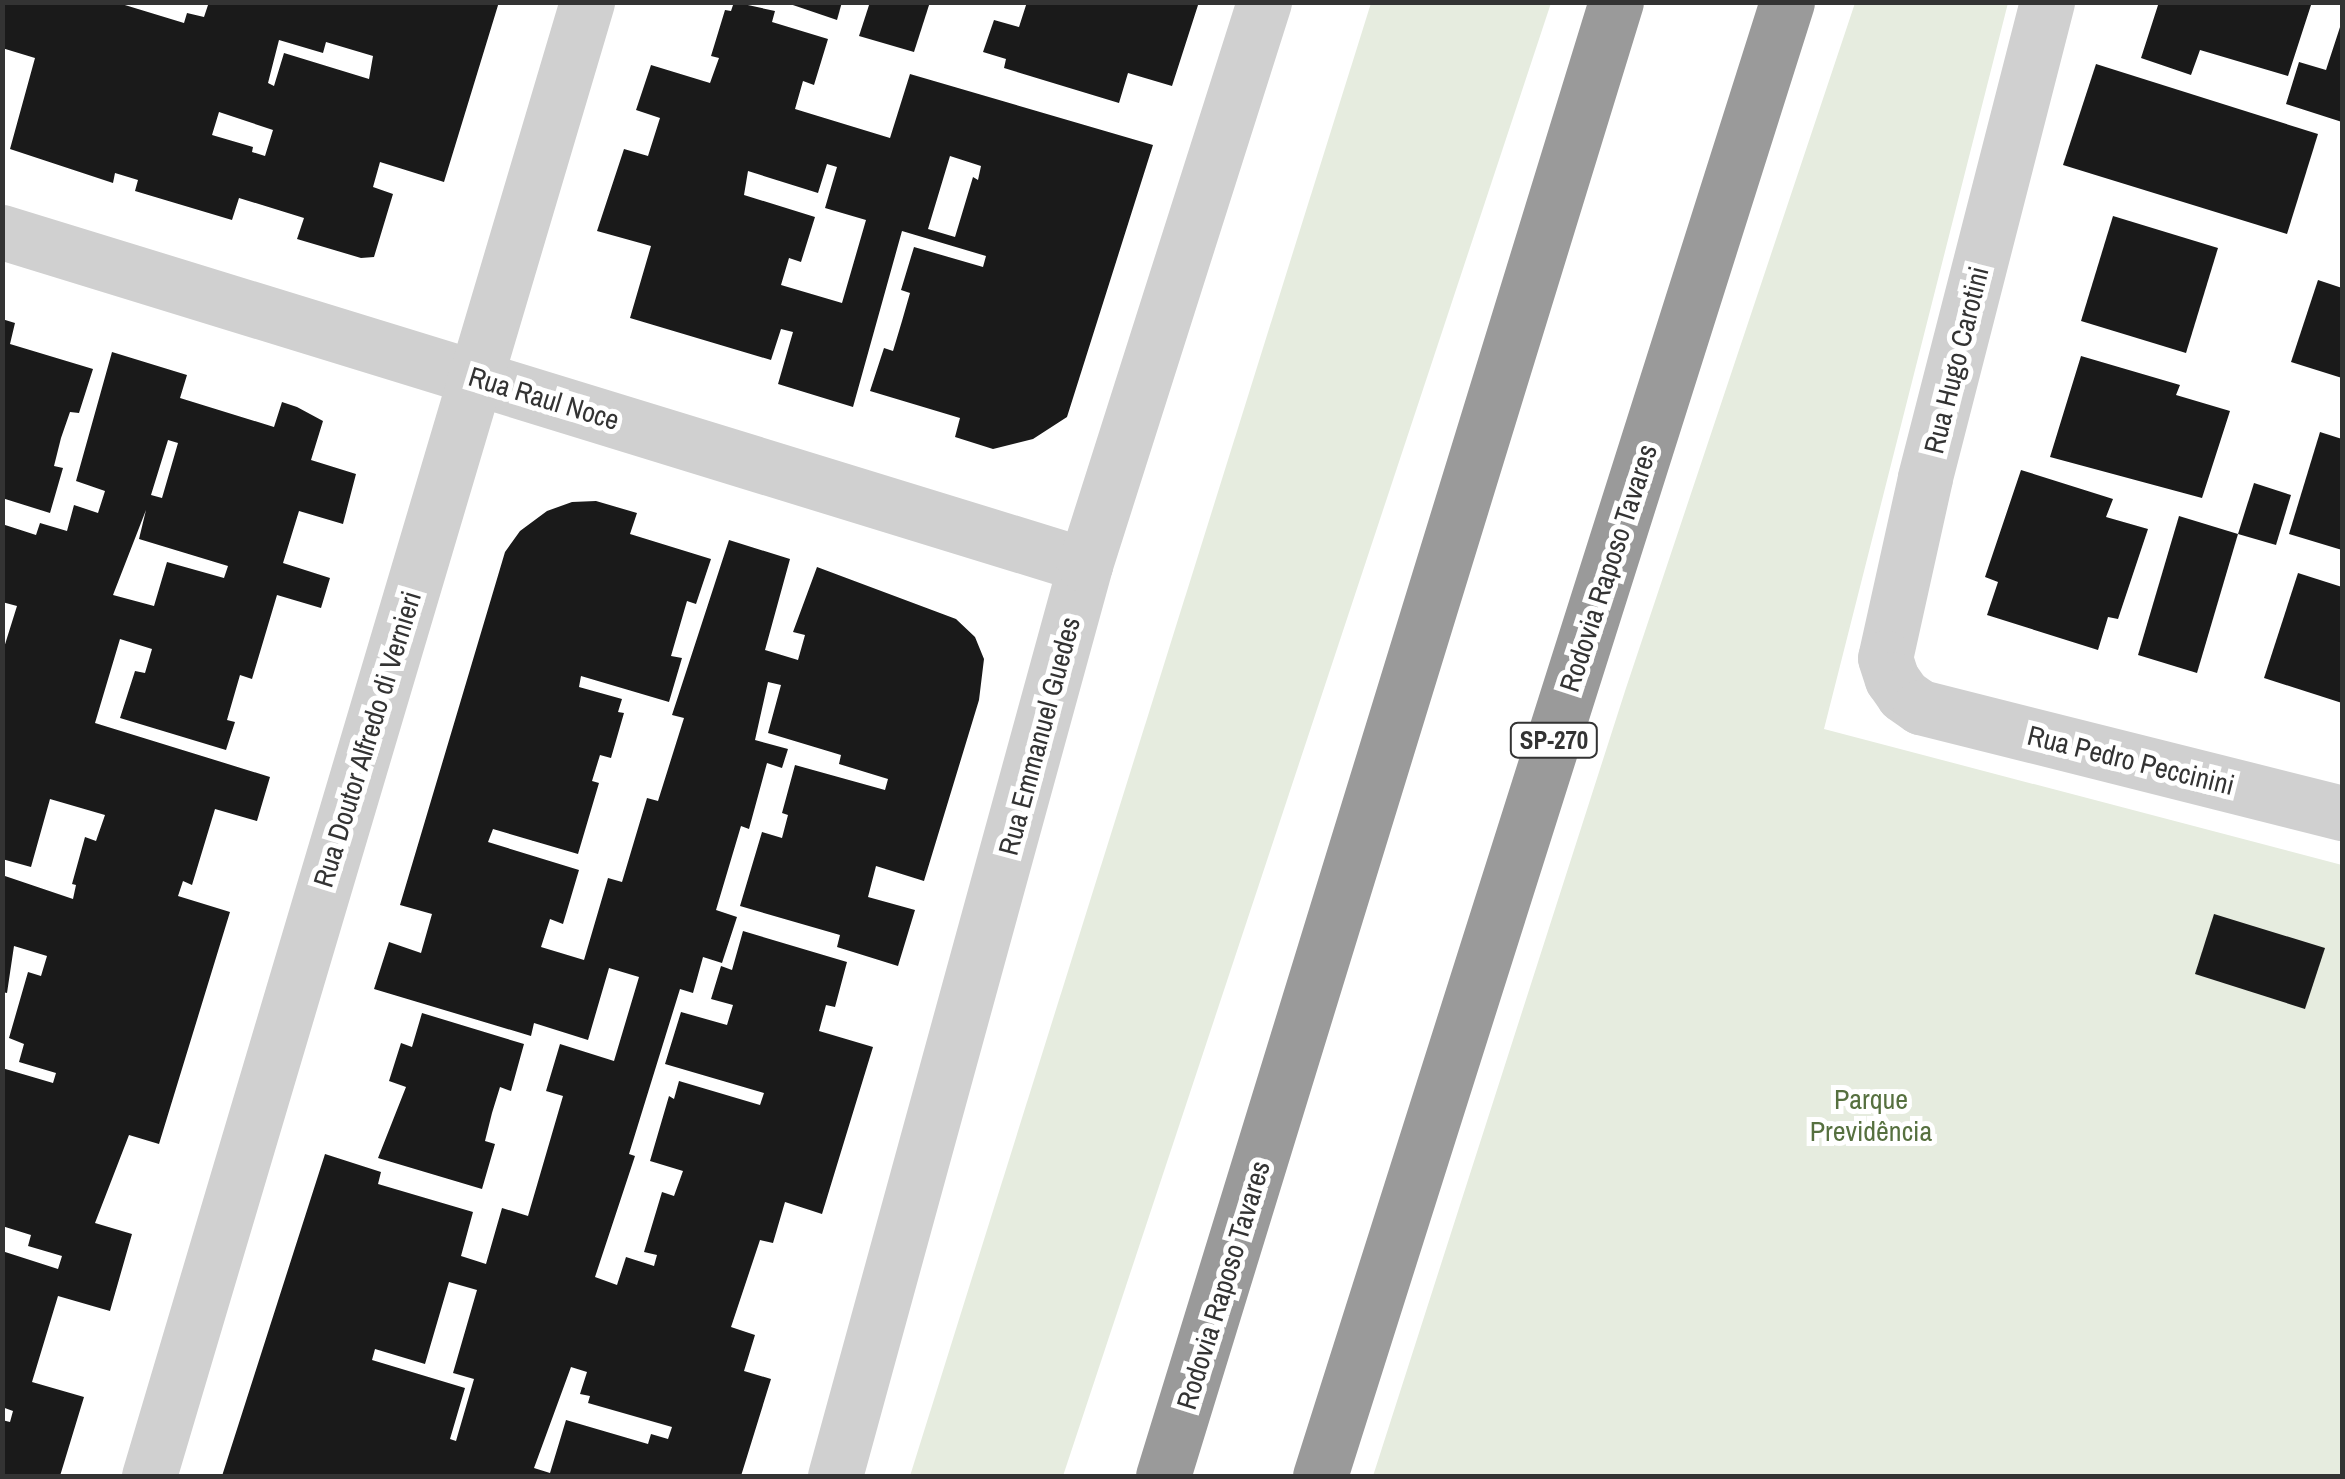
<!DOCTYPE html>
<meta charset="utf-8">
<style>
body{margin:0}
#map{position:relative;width:2345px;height:1479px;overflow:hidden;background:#fff;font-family:"Archivo Narrow",sans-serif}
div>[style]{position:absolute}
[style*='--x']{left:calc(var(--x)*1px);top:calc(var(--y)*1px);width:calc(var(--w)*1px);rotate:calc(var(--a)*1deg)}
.green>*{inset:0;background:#e6ecdf}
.building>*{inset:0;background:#1a1a1a}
.minor>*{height:55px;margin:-27.5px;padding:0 27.5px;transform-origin:27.5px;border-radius:27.5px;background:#d0d0d0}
.motorway>*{height:55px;margin:-27.5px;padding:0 27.5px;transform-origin:27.5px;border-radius:27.5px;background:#9a9a9a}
span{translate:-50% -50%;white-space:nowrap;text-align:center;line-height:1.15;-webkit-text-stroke:10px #fff;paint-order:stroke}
.shield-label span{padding:2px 8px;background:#fff;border:2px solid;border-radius:8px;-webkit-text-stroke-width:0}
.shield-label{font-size:25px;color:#333;font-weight:700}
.street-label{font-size:28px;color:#333}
.park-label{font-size:28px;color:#56703f}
.frame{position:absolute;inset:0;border:5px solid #333;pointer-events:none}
</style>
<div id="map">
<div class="green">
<i style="clip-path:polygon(1371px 3px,1551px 3px,1063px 1476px,910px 1476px)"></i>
<i style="clip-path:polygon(1855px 3px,2008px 3px,1824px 729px,2342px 865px,2342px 1476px,1373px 1476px,1626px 688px)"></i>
</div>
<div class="building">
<i style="clip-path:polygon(evenodd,2px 2px,115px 2px,184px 23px,187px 13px,204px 17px,209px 2px,499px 2px,444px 182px,380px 162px,373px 187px,393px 194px,374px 257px,361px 258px,297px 239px,304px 218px,239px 198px,232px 220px,135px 191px,138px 180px,115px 173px,113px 183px,10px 149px,35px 58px,2px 48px,2px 2px,279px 40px,323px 53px,326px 42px,373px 56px,369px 79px,284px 53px,274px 86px,268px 83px,279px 40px,2px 2px,219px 112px,273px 130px,265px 156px,252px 152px,253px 147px,212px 135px,219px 112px)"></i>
<i style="clip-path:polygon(evenodd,734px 2px,775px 11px,772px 22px,828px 39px,814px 85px,803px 81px,795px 109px,890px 138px,910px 74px,1153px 145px,1067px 417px,1033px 439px,993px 449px,955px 437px,960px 418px,870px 391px,884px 348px,893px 351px,902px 321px,910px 293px,901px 290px,914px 247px,983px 267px,986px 256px,902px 231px,853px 407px,778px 384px,793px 332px,781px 329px,771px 360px,630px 318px,651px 246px,597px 231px,624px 149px,648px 156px,660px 118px,636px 110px,651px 65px,710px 83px,719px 58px,711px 56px,725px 10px,731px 11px,734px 2px,950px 156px,981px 166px,978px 180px,973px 177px,955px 237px,928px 229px,950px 156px,734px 2px,827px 164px,837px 167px,825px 208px,866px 220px,842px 303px,781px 285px,789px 258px,801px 262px,815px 217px,744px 195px,748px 171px,818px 193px,827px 164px)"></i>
<i style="clip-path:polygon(784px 2px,842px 2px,837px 20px)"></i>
<i style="clip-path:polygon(870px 2px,930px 2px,914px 52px,859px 36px)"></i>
<i style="clip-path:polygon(1027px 2px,1199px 2px,1172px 86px,1128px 73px,1119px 103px,1004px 68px,1006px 59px,983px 52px,994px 20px,1019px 27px)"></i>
<i style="clip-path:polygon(2159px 2px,2312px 2px,2288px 76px,2200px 50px,2191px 75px,2141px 58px)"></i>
<i style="clip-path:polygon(2342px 21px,2342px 122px,2286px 104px,2299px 62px,2326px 70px)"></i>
<i style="clip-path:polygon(2096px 64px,2318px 134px,2287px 234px,2063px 165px)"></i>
<i style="clip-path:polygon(2113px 216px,2218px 248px,2186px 353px,2081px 321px)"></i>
<i style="clip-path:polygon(2318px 280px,2342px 288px,2342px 378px,2291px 362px)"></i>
<i style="clip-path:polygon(2px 319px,15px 323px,10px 344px,93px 369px,79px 413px,70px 412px,61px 438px,54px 466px,63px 468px,50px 513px,2px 498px)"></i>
<i style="clip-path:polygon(evenodd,112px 352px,187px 375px,180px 398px,274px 427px,282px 402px,297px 407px,323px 421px,311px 460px,356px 474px,343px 524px,299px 511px,283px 563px,330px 578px,321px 608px,277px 595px,252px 679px,240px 675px,227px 720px,235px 722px,226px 750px,120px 718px,135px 671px,145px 673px,152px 649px,120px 639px,95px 723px,270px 777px,257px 821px,215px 809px,192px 885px,183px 881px,178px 896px,230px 912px,159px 1144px,129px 1135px,95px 1223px,132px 1234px,110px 1311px,58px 1296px,32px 1382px,84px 1397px,60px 1476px,2px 1476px,2px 1420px,10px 1422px,13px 1411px,2px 1407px,2px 1251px,58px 1269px,62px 1256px,28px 1246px,31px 1235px,2px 1226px,2px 1068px,53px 1083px,56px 1073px,19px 1062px,24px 1044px,9px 1038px,28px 972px,41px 976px,47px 956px,14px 946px,7px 993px,2px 992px,2px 875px,73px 899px,76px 885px,72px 884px,85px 837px,96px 841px,105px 815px,50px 799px,31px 867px,2px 859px,2px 654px,17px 606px,2px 602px,2px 524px,36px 535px,40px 523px,67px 531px,74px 505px,98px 513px,105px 491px,76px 481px,112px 352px,168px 440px,178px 443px,162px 498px,151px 495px,168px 440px,112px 352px,146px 510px,139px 539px,228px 566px,224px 578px,167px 562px,154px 606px,113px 595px,146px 510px)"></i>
<i style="clip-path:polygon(2081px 356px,2180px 385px,2176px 395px,2230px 411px,2202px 498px,2050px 457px)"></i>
<i style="clip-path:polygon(2320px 432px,2342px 439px,2342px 550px,2289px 534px)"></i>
<i style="clip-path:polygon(2021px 470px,2113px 499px,2106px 517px,2148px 529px,2118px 619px,2108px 617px,2098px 650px,1987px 615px,1998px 582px,1985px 577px)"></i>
<i style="clip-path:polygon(2254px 483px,2291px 495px,2276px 545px,2238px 534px)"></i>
<i style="clip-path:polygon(evenodd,596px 501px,637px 513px,630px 534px,711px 559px,696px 604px,687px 601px,671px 656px,682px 658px,669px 702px,581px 676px,579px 687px,622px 699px,618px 712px,624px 713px,611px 758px,600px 755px,592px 781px,599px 783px,578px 854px,493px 829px,488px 842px,579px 870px,563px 924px,550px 919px,541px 947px,584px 960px,608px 878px,622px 882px,647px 798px,658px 801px,684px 718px,672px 715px,729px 540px,790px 559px,765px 650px,798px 660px,805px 635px,793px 632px,817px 567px,956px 619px,975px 637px,984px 659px,979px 700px,924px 881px,876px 866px,868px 897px,915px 910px,898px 966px,837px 947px,840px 935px,740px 906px,762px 832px,782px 838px,788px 815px,782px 813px,795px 765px,885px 790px,888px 779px,839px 764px,841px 755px,768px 733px,781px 685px,768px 682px,755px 740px,788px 749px,782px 768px,767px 763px,749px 829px,741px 826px,716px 910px,737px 917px,722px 963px,703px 957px,693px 993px,680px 989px,629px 1154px,635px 1156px,595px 1277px,617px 1285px,626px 1257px,654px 1266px,657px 1255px,644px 1252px,662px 1192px,674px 1196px,683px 1171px,650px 1161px,669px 1096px,674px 1099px,679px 1081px,760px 1105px,764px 1093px,665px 1064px,681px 1012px,727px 1025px,733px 1005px,711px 999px,721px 966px,732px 970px,743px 931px,847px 962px,835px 1007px,826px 1005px,819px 1031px,873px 1047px,822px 1214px,785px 1202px,773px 1243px,760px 1240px,731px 1327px,755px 1335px,744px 1371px,771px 1379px,741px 1476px,222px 1476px,325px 1154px,381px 1172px,378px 1184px,473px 1212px,461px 1256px,486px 1264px,502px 1208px,528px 1216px,563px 1096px,546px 1091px,560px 1044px,614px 1061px,639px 977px,609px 968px,588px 1040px,534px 1023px,531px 1036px,374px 989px,389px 942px,421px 953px,432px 914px,400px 905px,505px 552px,520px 531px,547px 511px,572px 502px,596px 501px,449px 1282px,477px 1290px,453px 1373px,474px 1379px,456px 1441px,450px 1439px,465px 1388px,372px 1360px,375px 1349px,425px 1364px,449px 1282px,596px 501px,571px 1367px,587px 1372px,580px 1394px,590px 1396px,588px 1403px,672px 1427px,668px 1439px,651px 1434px,648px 1444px,566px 1420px,550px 1473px,534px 1468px,571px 1367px)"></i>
<i style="clip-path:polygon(2179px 516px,2238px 534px,2197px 673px,2138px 655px)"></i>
<i style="clip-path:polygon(2298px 573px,2342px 587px,2342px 703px,2264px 678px)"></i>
<i style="clip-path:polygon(2214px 914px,2325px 948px,2305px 1009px,2195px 974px)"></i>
<i style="clip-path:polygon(422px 1013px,524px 1044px,511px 1091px,500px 1087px,492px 1113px,485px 1141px,495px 1144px,482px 1189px,378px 1158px,406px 1087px,389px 1081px,401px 1043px,412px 1047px)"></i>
</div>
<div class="minor">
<i style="--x:2047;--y:2;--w:491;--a:104.4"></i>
<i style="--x:1925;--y:478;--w:184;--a:102.5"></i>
<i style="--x:1885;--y:658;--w:22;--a:72"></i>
<i style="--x:1892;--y:679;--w:19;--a:55"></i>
<i style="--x:1903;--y:695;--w:21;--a:35"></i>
<i style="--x:1920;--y:707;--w:435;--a:14.1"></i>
<i style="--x:2;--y:232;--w:1133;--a:17.09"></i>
<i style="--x:149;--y:1476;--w:1538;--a:-73.45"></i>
<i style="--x:835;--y:1476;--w:945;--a:-74.65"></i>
<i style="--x:1085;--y:565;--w:591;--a:-72.36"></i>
</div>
<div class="motorway">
<i style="--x:1163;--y:1476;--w:1542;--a:-72.92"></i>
<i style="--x:1320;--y:1476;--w:1546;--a:-72.42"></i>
</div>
<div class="shield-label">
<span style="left:1554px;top:740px">SP-270</span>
</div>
<div class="street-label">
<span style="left:1956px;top:360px;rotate:-76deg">Rua Hugo Carotini</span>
<span style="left:544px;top:398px;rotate:17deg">Rua Raul Noce</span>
<span style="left:1608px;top:568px;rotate:-72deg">Rodovia Raposo Tavares</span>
<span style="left:1039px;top:736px;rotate:-75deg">Rua Emmanuel Guedes</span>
<span style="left:367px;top:739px;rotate:-73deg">Rua Doutor Alfredo di Vernieri</span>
<span style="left:2131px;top:760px;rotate:14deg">Rua Pedro Peccinini</span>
<span style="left:1223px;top:1285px;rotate:-73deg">Rodovia Raposo Tavares</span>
</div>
<div class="park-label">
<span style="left:1871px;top:1115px">Parque<br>Previdência</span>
</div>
<div class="frame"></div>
</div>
